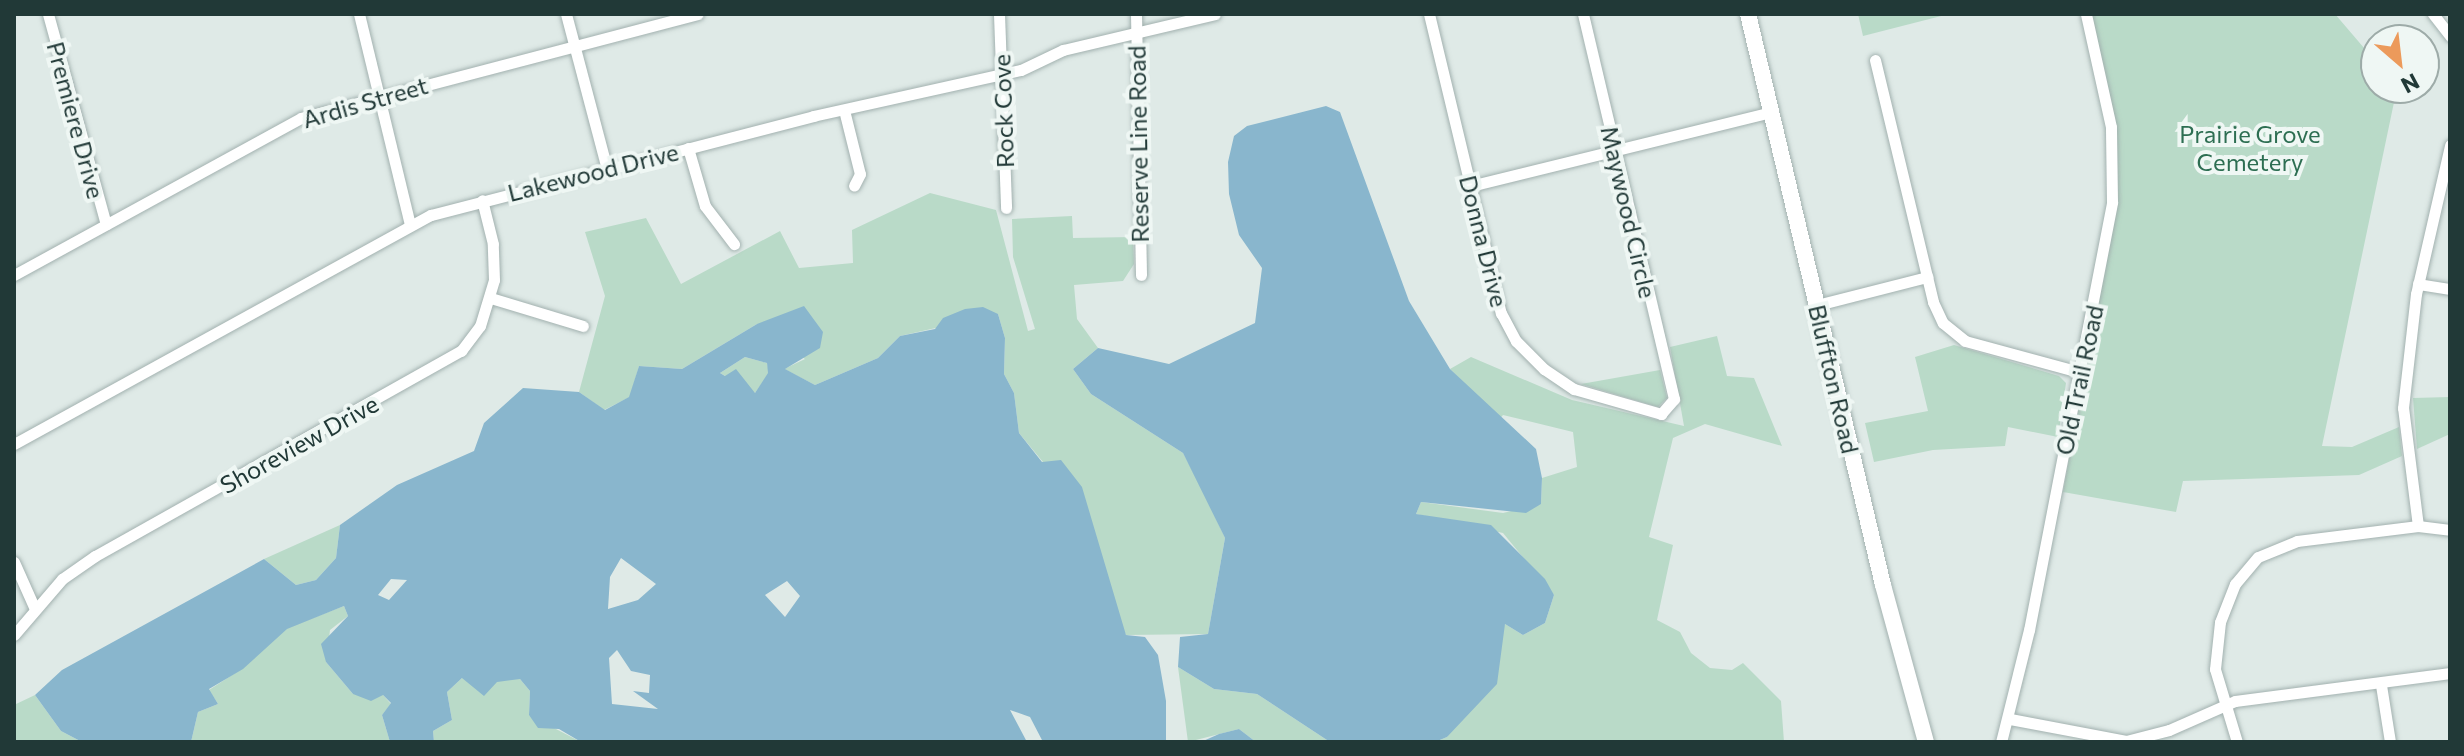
<!DOCTYPE html>
<style>
body{margin:0}
#map{position:relative;width:2464px;height:756px;overflow:hidden;background:#dfeae7;font-family:Commissioner,sans-serif}
div>[style]{position:absolute}
[style*='--x']{left:calc(var(--x)*1px);top:calc(var(--y)*1px);width:calc(var(--w)*1px);rotate:calc(var(--a)*1deg)}
.green>*{inset:0;background:#b9dac8}
.water>*{inset:0;background:#89b6cd}
.roads{filter:drop-shadow(0 0 2px #a2b1af) drop-shadow(0 0 2px #a2b1af)}
.street>*{height:11px;margin:-5.5px;padding:0 5.5px;transform-origin:5.5px;border-radius:5.5px;background:#fff}
.secondary>*{height:16px;margin:-8px;padding:0 8px;transform-origin:8px;border-radius:8px;background:#fff}
span{translate:-50% -50%;white-space:nowrap;text-align:center;line-height:1.15;-webkit-text-stroke:8px #eff7f4;paint-order:stroke}
.street-label{font-size:24px;color:#213937}
.park-label{font-size:24px;color:#2d6e52}
.frame{position:absolute;inset:0;border:16px solid #213937;pointer-events:none}
.north{position:absolute;left:2360px;top:24px;width:80px;height:80px;box-sizing:border-box;background:#eff7f4;border:2px solid #9daba8;border-radius:50%;rotate:152deg;font-size:22px;font-weight:700;line-height:32px;text-align:center;color:#213937}
.north::after{content:'';display:block;margin:auto;width:28px;height:36px;background:#ec9a5b;clip-path:polygon(50% 0,100% 100%,50% 72%,0 100%)}
</style>
<div id="map">
<div class="green">
<i style="clip-path:polygon(1858px 14px,1949px 14px,1863px 36px)"></i>
<i style="clip-path:polygon(2091px 14px,2335px 14px,2376px 62px,2376px 88px,2397px 88px,2322px 446px,2352px 447px,2399px 427px,2402px 456px,2359px 475px,2183px 481px,2176px 512px,2063px 492px,2117px 193px,2115px 119px)"></i>
<i style="clip-path:polygon(930px 193px,996px 210px,1028px 331px,1035px 329px,1013px 257px,1012px 219px,1072px 216px,1073px 238px,1133px 237px,1134px 264px,1123px 281px,1074px 285px,1077px 319px,1098px 348px,1073px 369px,1091px 394px,1183px 453px,1205px 495px,1225px 538px,1208px 634px,1126px 635px,1043px 462px,1019px 433px,1014px 393px,1004px 374px,1005px 338px,998px 314px,900px 336px,878px 358px,815px 385px,784px 369px,805px 359px,757px 324px,682px 369px,639px 366px,630px 397px,604px 410px,579px 392px,605px 296px,585px 232px,646px 218px,681px 284px,780px 231px,799px 268px,853px 263px,852px 230px)"></i>
<i style="clip-path:polygon(1717px 336px,1727px 376px,1754px 378px,1782px 446px,1705px 424px,1673px 438px,1649px 537px,1673px 545px,1657px 620px,1680px 632px,1691px 653px,1710px 668px,1732px 670px,1743px 663px,1781px 701px,1784px 742px,1435px 742px,1447px 737px,1505px 624px,1523px 635px,1545px 623px,1554px 595px,1503px 533px,1416px 514px,1421px 502px,1503px 513px,1541px 504px,1542px 478px,1577px 467px,1573px 432px,1503px 415px,1499px 420px,1450px 369px,1471px 357px,1572px 400px,1684px 426px,1670px 347px)"></i>
<i style="clip-path:polygon(1954px 345px,2059px 376px,2066px 383px,2058px 437px,2008px 427px,2005px 446px,1933px 450px,1874px 462px,1865px 423px,1928px 411px,1915px 357px)"></i>
<i style="clip-path:polygon(745px 357px,767px 363px,769px 373px,755px 393px,720px 373px)"></i>
<i style="clip-path:polygon(1660px 370px,1667px 398px,1658px 407px,1581px 384px)"></i>
<i style="clip-path:polygon(2450px 397px,2450px 434px,2417px 449px,2413px 398px)"></i>
<i style="clip-path:polygon(340px 525px,336px 558px,316px 580px,296px 585px,264px 559px)"></i>
<i style="clip-path:polygon(344px 606px,348px 616px,330px 630px,326px 662px,353px 694px,383px 695px,391px 704px,382px 715px,390px 742px,191px 742px,198px 712px,218px 704px,209px 690px,243px 668px,287px 628px)"></i>
<i style="clip-path:polygon(1178px 667px,1214px 689px,1257px 694px,1330px 742px,1256px 742px,1239px 729px,1188px 742px)"></i>
<i style="clip-path:polygon(462px 678px,520px 679px,530px 691px,529px 715px,581px 742px,434px 742px,433px 731px,452px 720px,447px 692px)"></i>
<i style="clip-path:polygon(35px 695px,61px 731px,82px 742px,14px 742px,14px 705px)"></i>
</div>
<div class="water">
<i style="clip-path:polygon(1326px 106px,1340px 112px,1409px 301px,1450px 369px,1536px 449px,1542px 478px,1541px 504px,1526px 513px,1421px 502px,1416px 514px,1491px 525px,1545px 579px,1554px 595px,1545px 623px,1523px 635px,1505px 624px,1497px 684px,1447px 737px,1435px 742px,1330px 742px,1257px 694px,1214px 689px,1178px 667px,1180px 637px,1208px 634px,1225px 538px,1183px 453px,1091px 394px,1073px 369px,1098px 348px,1169px 364px,1255px 323px,1262px 268px,1239px 235px,1229px 194px,1228px 162px,1234px 136px,1247px 126px)"></i>
<i style="clip-path:polygon(evenodd,804px 306px,823px 332px,820px 348px,785px 369px,815px 385px,878px 358px,900px 336px,935px 329px,943px 318px,965px 309px,983px 307px,998px 314px,1005px 338px,1004px 374px,1014px 393px,1019px 433px,1042px 462px,1061px 460px,1082px 487px,1126px 635px,1145px 637px,1158px 655px,1166px 701px,1166px 742px,1043px 742px,1030px 717px,1010px 710px,1027px 742px,581px 742px,559px 729px,538px 728px,529px 715px,530px 691px,520px 679px,497px 682px,484px 696px,462px 678px,447px 692px,452px 720px,433px 731px,434px 742px,390px 742px,382px 715px,391px 703px,383px 695px,371px 701px,353px 694px,326px 662px,321px 644px,348px 616px,344px 606px,287px 629px,243px 669px,209px 689px,218px 704px,198px 712px,191px 742px,82px 742px,61px 731px,35px 695px,62px 670px,264px 559px,296px 585px,316px 580px,336px 558px,340px 525px,397px 485px,474px 451px,484px 423px,523px 388px,579px 392px,605px 410px,629px 397px,639px 366px,682px 369px,757px 324px,804px 306px,745px 357px,767px 363px,768px 373px,755px 393px,736px 369px,725px 376px,720px 373px,745px 357px,804px 306px,621px 558px,656px 584px,638px 600px,608px 609px,610px 577px,621px 558px,804px 306px,391px 579px,407px 580px,389px 600px,378px 595px,391px 579px,804px 306px,787px 581px,800px 596px,785px 617px,765px 595px,787px 581px,804px 306px,617px 650px,631px 671px,650px 675px,649px 693px,633px 691px,658px 709px,612px 704px,609px 658px,617px 650px)"></i>
<i style="clip-path:polygon(1239px 729px,1256px 742px,1201px 742px,1219px 734px)"></i>
</div>
<div class="roads">
<div class="street">
<i style="--x:48;--y:14;--w:218;--a:74.6"></i>
<i style="--x:359;--y:14;--w:217;--a:76.4"></i>
<i style="--x:566;--y:14;--w:160;--a:75.2"></i>
<i style="--x:999;--y:14;--w:194;--a:87.9"></i>
<i style="--x:1136;--y:14;--w:261;--a:88.9"></i>
<i style="--x:1429;--y:14;--w:308;--a:76.5"></i>
<i style="--x:1501;--y:313;--w:32;--a:62"></i>
<i style="--x:1516;--y:341;--w:40;--a:45"></i>
<i style="--x:1544;--y:369;--w:36;--a:34"></i>
<i style="--x:1574;--y:389;--w:91;--a:16"></i>
<i style="--x:1661;--y:414;--w:20;--a:-49"></i>
<i style="--x:1674;--y:399;--w:396;--a:-103.3"></i>
<i style="--x:2433;--y:14;--w:28;--a:52"></i>
<i style="--x:1875;--y:60;--w:249;--a:76.5"></i>
<i style="--x:1933;--y:302;--w:23;--a:65"></i>
<i style="--x:1943;--y:323;--w:28;--a:39"></i>
<i style="--x:1965;--y:341;--w:118;--a:15.2"></i>
<i style="--x:844;--y:110;--w:66;--a:76"></i>
<i style="--x:860;--y:174;--w:13;--a:117"></i>
<i style="--x:688;--y:148;--w:60;--a:73.7"></i>
<i style="--x:705;--y:206;--w:48;--a:52.7"></i>
<i style="--x:1470;--y:186;--w:311;--a:-13.8"></i>
<i style="--x:14;--y:275;--w:327;--a:-28.7"></i>
<i style="--x:301;--y:118;--w:410;--a:-14.7"></i>
<i style="--x:2418;--y:284;--w:32;--a:9"></i>
<i style="--x:491;--y:298;--w:96;--a:16.9"></i>
<i style="--x:1817;--y:305;--w:114;--a:-14.3"></i>
<i style="--x:14;--y:444;--w:476;--a:-28.8"></i>
<i style="--x:431;--y:215;--w:395;--a:-14.5"></i>
<i style="--x:813;--y:116;--w:213;--a:-12.5"></i>
<i style="--x:1021;--y:70;--w:47;--a:-25.5"></i>
<i style="--x:1063;--y:50;--w:156;--a:-13.3"></i>
<i style="--x:2418;--y:526;--w:119;--a:-97.2"></i>
<i style="--x:2403;--y:408;--w:115;--a:-83.5"></i>
<i style="--x:2416;--y:294;--w:153;--a:-77.1"></i>
<i style="--x:14;--y:562;--w:49;--a:66"></i>
<i style="--x:14;--y:635;--w:74;--a:-49.4"></i>
<i style="--x:62;--y:579;--w:40;--a:-34.9"></i>
<i style="--x:95;--y:556;--w:420;--a:-29.3"></i>
<i style="--x:461;--y:351;--w:31;--a:-53"></i>
<i style="--x:480;--y:326;--w:48;--a:-73.1"></i>
<i style="--x:494;--y:280;--w:36;--a:-92"></i>
<i style="--x:493;--y:244;--w:45;--a:-104"></i>
<i style="--x:2381;--y:685;--w:58;--a:81"></i>
<i style="--x:2010;--y:719;--w:118;--a:10.7"></i>
<i style="--x:2126;--y:741;--w:44;--a:-14.3"></i>
<i style="--x:2169;--y:730;--w:72;--a:-23.7"></i>
<i style="--x:2235;--y:701;--w:217;--a:-7.4"></i>
<i style="--x:2001;--y:742;--w:115;--a:-76"></i>
<i style="--x:2029;--y:630;--w:436;--a:-79"></i>
<i style="--x:2112;--y:202;--w:75;--a:-90.8"></i>
<i style="--x:2111;--y:127;--w:116;--a:-102.5"></i>
<i style="--x:2237;--y:742;--w:76;--a:-106.8"></i>
<i style="--x:2215;--y:669;--w:47;--a:-83.9"></i>
<i style="--x:2220;--y:622;--w:41;--a:-68.5"></i>
<i style="--x:2235;--y:584;--w:35;--a:-50"></i>
<i style="--x:2258;--y:557;--w:42;--a:-22.3"></i>
<i style="--x:2297;--y:541;--w:122;--a:-7.1"></i>
<i style="--x:2418;--y:526;--w:32;--a:7"></i>
</div>
<div class="secondary">
<i style="--x:1748;--y:14;--w:587;--a:76.7"></i>
<i style="--x:1883;--y:585;--w:163;--a:74.7"></i>
</div>
</div>
<div class="street-label">
<span style="left:365px;top:102px;rotate:-16deg">Ardis Street</span>
<span style="left:1003px;top:111px;rotate:-92deg">Rock Cove</span>
<span style="left:76px;top:120px;rotate:75deg">Premiere Drive</span>
<span style="left:1138px;top:144px;rotate:-91deg">Reserve Line Road</span>
<span style="left:593px;top:172px;rotate:-14deg">Lakewood Drive</span>
<span style="left:1629px;top:212px;rotate:77deg">Maywood Circle</span>
<span style="left:1484px;top:241px;rotate:76deg">Donna Drive</span>
<span style="left:1834px;top:379px;rotate:77deg">Bluffton Road</span>
<span style="left:2079px;top:380px;rotate:-78deg">Old Trail Road</span>
<span style="left:299px;top:444px;rotate:-29deg">Shoreview Drive</span>
</div>
<div class="park-label">
<span style="left:2250px;top:148px">Prairie Grove<br>Cemetery</span>
</div>
<div class="frame"></div>
<div class="north">N</div>
</div>
